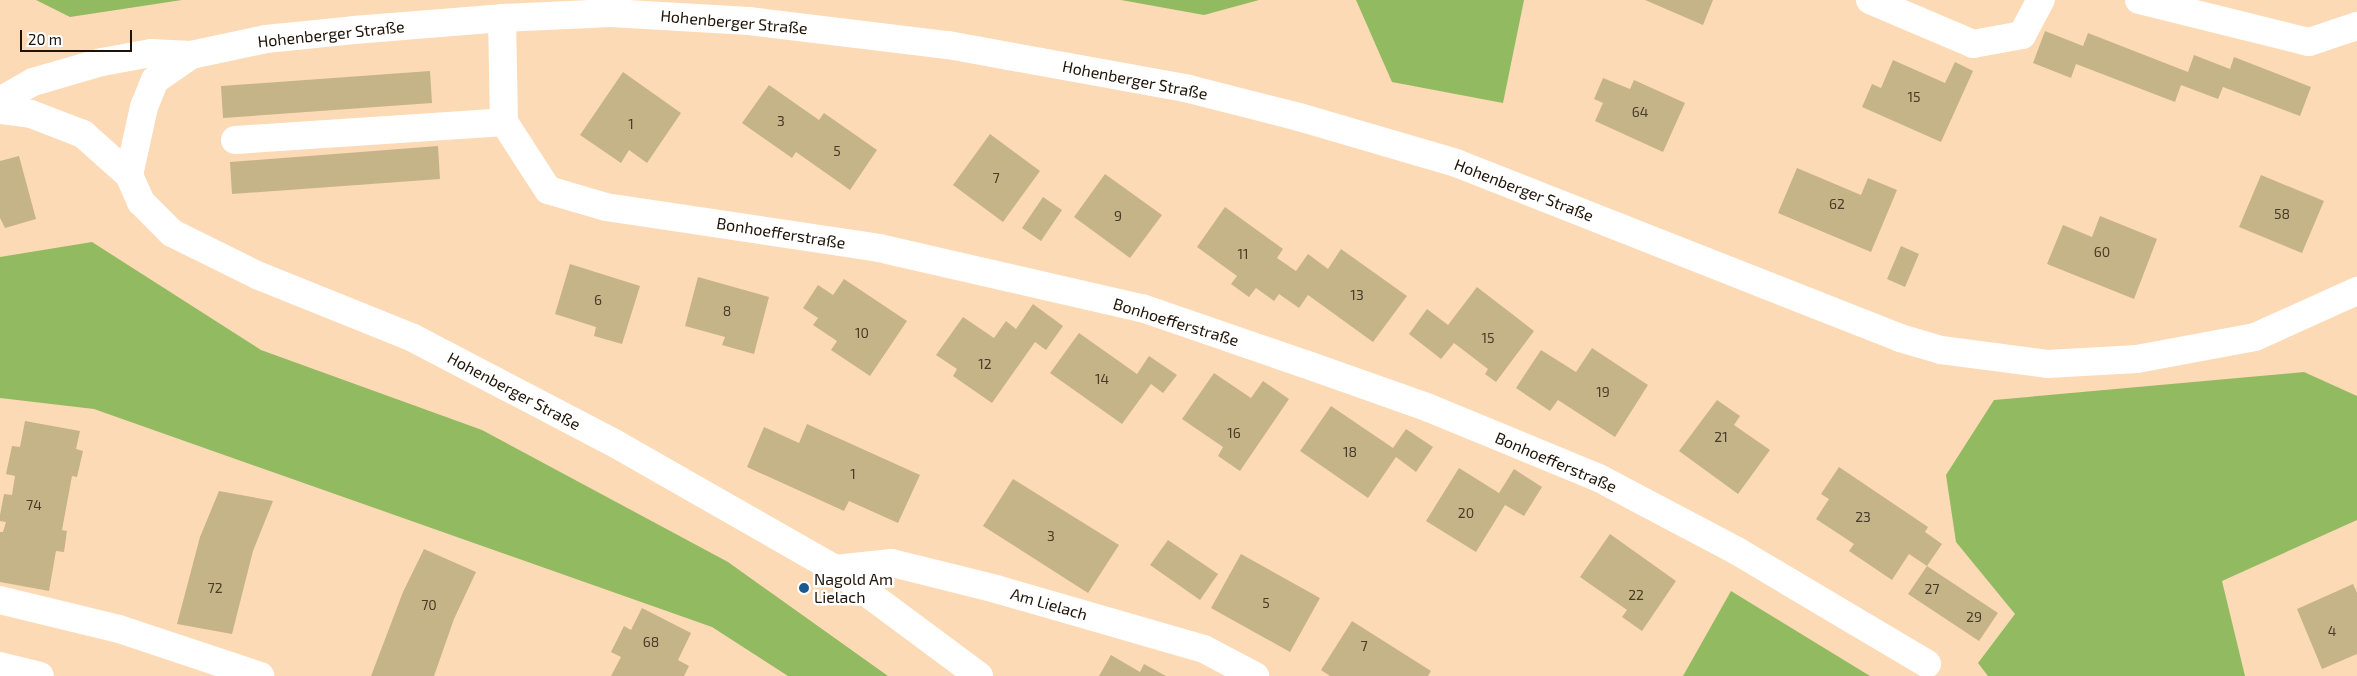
<!DOCTYPE html>
<meta charset="utf-8">
<style>
body{margin:0}
#map{position:relative;width:2357px;height:676px;overflow:hidden;background:#fcdab5;font-family:"Exo 2",sans-serif}
div>[style]{position:absolute}
[style*='--x']{left:calc(var(--x)*1px);top:calc(var(--y)*1px);width:calc(var(--w)*1px);rotate:calc(var(--a)*1deg)}
.forest>*{inset:0;background:#92ba60}
.building>*{inset:0;background:#c6b489}
.minor>*{height:28px;margin:-14px;padding:0 14px;transform-origin:14px;border-radius:14px;background:#fff}
.dots>*{width:14px;height:14px;translate:-50% -50%;box-sizing:border-box;border:2px solid #fff;border-radius:50%}
span{translate:-50% -50%;white-space:nowrap;text-align:center;line-height:1.15;-webkit-text-stroke:5px #fff;paint-order:stroke}
.number-label{font-size:14px;color:#483b27}
.number-label span{-webkit-text-stroke-width:0}
.street-label{font-size:16px;color:#1e1306}
.poi-label{font-size:16px;color:#1e1306}
.left{translate:0 -50%;text-align:left}
.scale{position:absolute;left:20px;top:30px;width:112px;height:22px;box-sizing:border-box;border:2px solid #1e1306;border-top:0;padding-left:6px;font-size:15px;line-height:18px;white-space:nowrap;color:#1e1306;-webkit-text-stroke:4px #fff;paint-order:stroke}
</style>
<div id="map">
<div class="forest">
<i style="clip-path:polygon(36px 0,182px 0,70px 17px)"></i>
<i style="clip-path:polygon(1121px 0,1259px 0,1204px 15px)"></i>
<i style="clip-path:polygon(1356px 0,1524px 0,1503px 103px,1392px 82px)"></i>
<i style="clip-path:polygon(92px 242px,261px 350px,482px 430px,728px 562px,888px 676px,788px 676px,712px 627px,94px 409px,0 398px,0 257px)"></i>
<i style="clip-path:polygon(2304px 372px,2357px 396px,2357px 520px,2222px 581px,2245px 676px,1988px 676px,1978px 663px,2015px 614px,1956px 542px,1946px 475px,1994px 400px)"></i>
<i style="clip-path:polygon(1731px 591px,1870px 676px,1683px 676px)"></i>
</div>
<div class="building">
<i style="clip-path:polygon(1645px 0,1713px 0,1703px 25px)"></i>
<i style="clip-path:polygon(2045px 31px,2083px 46px,2088px 33px,2188px 72px,2194px 55px,2230px 69px,2234px 57px,2311px 87px,2300px 116px,2223px 87px,2218px 99px,2181px 85px,2175px 102px,2076px 64px,2071px 78px,2033px 63px)"></i>
<i style="clip-path:polygon(1893px 60px,1945px 83px,1955px 62px,1973px 71px,1941px 142px,1862px 107px,1872px 84px,1881px 88px)"></i>
<i style="clip-path:polygon(430px 71px,432px 103px,223px 118px,221px 86px)"></i>
<i style="clip-path:polygon(623px 72px,681px 113px,647px 163px,629px 150px,621px 163px,580px 135px)"></i>
<i style="clip-path:polygon(1603px 78px,1630px 89px,1634px 80px,1685px 103px,1663px 152px,1595px 121px,1603px 103px,1594px 99px)"></i>
<i style="clip-path:polygon(769px 85px,819px 120px,824px 113px,877px 150px,850px 190px,796px 152px,792px 158px,742px 123px)"></i>
<i style="clip-path:polygon(990px 134px,1040px 171px,1003px 222px,953px 185px)"></i>
<i style="clip-path:polygon(438px 146px,440px 179px,232px 194px,230px 162px)"></i>
<i style="clip-path:polygon(19px 156px,36px 219px,5px 228px,0 218px,0 161px)"></i>
<i style="clip-path:polygon(1797px 168px,1861px 195px,1868px 178px,1897px 190px,1871px 252px,1778px 213px)"></i>
<i style="clip-path:polygon(1105px 174px,1162px 215px,1130px 258px,1074px 217px)"></i>
<i style="clip-path:polygon(2261px 175px,2324px 201px,2302px 253px,2239px 227px)"></i>
<i style="clip-path:polygon(1043px 197px,1062px 210px,1041px 241px,1022px 228px)"></i>
<i style="clip-path:polygon(1225px 207px,1283px 249px,1277px 258px,1296px 271px,1308px 254px,1328px 269px,1341px 249px,1407px 296px,1373px 342px,1308px 295px,1299px 308px,1279px 294px,1274px 301px,1256px 288px,1249px 297px,1231px 284px,1237px 276px,1197px 247px)"></i>
<i style="clip-path:polygon(2100px 216px,2157px 239px,2134px 299px,2047px 264px,2063px 225px,2092px 237px)"></i>
<i style="clip-path:polygon(1901px 246px,1919px 254px,1905px 287px,1887px 279px)"></i>
<i style="clip-path:polygon(570px 264px,640px 286px,622px 344px,594px 336px,596px 327px,555px 314px)"></i>
<i style="clip-path:polygon(698px 277px,769px 297px,754px 354px,722px 345px,725px 337px,685px 326px)"></i>
<i style="clip-path:polygon(844px 279px,907px 321px,870px 376px,831px 350px,837px 341px,813px 325px,818px 318px,803px 308px,818px 285px,833px 295px)"></i>
<i style="clip-path:polygon(1477px 287px,1534px 331px,1496px 382px,1485px 374px,1488px 369px,1454px 343px,1441px 359px,1409px 334px,1427px 309px,1448px 325px)"></i>
<i style="clip-path:polygon(1033px 304px,1063px 326px,1046px 350px,1035px 342px,992px 403px,953px 376px,957px 369px,936px 355px,963px 317px,994px 338px,1006px 321px,1016px 329px)"></i>
<i style="clip-path:polygon(1079px 333px,1137px 374px,1149px 356px,1177px 375px,1163px 393px,1151px 384px,1122px 424px,1050px 373px)"></i>
<i style="clip-path:polygon(1592px 348px,1648px 385px,1615px 437px,1558px 400px,1550px 411px,1516px 388px,1541px 350px,1576px 372px)"></i>
<i style="clip-path:polygon(1214px 373px,1251px 398px,1263px 381px,1289px 399px,1240px 471px,1218px 456px,1223px 447px,1182px 419px)"></i>
<i style="clip-path:polygon(1717px 400px,1740px 416px,1734px 425px,1770px 450px,1738px 494px,1679px 451px)"></i>
<i style="clip-path:polygon(1331px 406px,1393px 448px,1406px 429px,1433px 447px,1416px 472px,1396px 457px,1368px 498px,1300px 451px)"></i>
<i style="clip-path:polygon(25px 421px,80px 431px,76px 449px,83px 451px,77px 477px,72px 476px,62px 530px,67px 531px,64px 552px,56px 551px,49px 591px,0 582px,0 532px,3px 532px,6px 522px,0 521px,0 515px,4px 494px,12px 495px,15px 476px,6px 474px,12px 446px,20px 447px)"></i>
<i style="clip-path:polygon(807px 424px,920px 475px,898px 523px,849px 501px,844px 511px,747px 467px,764px 427px,799px 443px)"></i>
<i style="clip-path:polygon(1839px 467px,1928px 527px,1925px 532px,1942px 544px,1927px 566px,1998px 613px,1979px 641px,1908px 594px,1927px 566px,1909px 554px,1892px 580px,1849px 551px,1854px 544px,1816px 519px,1829px 499px,1821px 494px)"></i>
<i style="clip-path:polygon(1459px 468px,1499px 493px,1514px 469px,1542px 487px,1524px 516px,1505px 505px,1476px 552px,1426px 521px)"></i>
<i style="clip-path:polygon(1013px 479px,1119px 545px,1088px 593px,983px 526px)"></i>
<i style="clip-path:polygon(219px 491px,273px 501px,253px 551px,232px 634px,177px 624px,200px 537px)"></i>
<i style="clip-path:polygon(1610px 534px,1676px 581px,1642px 631px,1622px 617px,1627px 610px,1580px 577px)"></i>
<i style="clip-path:polygon(1168px 540px,1218px 574px,1200px 600px,1150px 565px)"></i>
<i style="clip-path:polygon(424px 549px,476px 572px,454px 619px,434px 676px,371px 676px,403px 592px)"></i>
<i style="clip-path:polygon(1241px 554px,1320px 598px,1290px 652px,1211px 608px)"></i>
<i style="clip-path:polygon(2353px 584px,2357px 593px,2357px 654px,2322px 669px,2297px 609px)"></i>
<i style="clip-path:polygon(642px 608px,691px 633px,678px 660px,689px 666px,684px 676px,611px 676px,621px 657px,611px 652px,624px 626px,631px 630px)"></i>
<i style="clip-path:polygon(1352px 621px,1431px 671px,1428px 676px,1330px 676px,1321px 670px)"></i>
<i style="clip-path:polygon(1111px 655px,1140px 672px,1144px 664px,1166px 676px,1099px 676px)"></i>
</div>
<div class="minor">
<i style="--x:1870;--y:0;--w:112;--a:23.1"></i>
<i style="--x:1973;--y:44;--w:50;--a:-10.4"></i>
<i style="--x:2022;--y:35;--w:40;--a:-62"></i>
<i style="--x:2139;--y:0;--w:175;--a:13.9"></i>
<i style="--x:2309;--y:42;--w:51;--a:-18.4"></i>
<i style="--x:502;--y:18;--w:104;--a:88.9"></i>
<i style="--x:504;--y:122;--w:81;--a:57.1"></i>
<i style="--x:548;--y:190;--w:60;--a:16.3"></i>
<i style="--x:606;--y:207;--w:276;--a:8.5"></i>
<i style="--x:879;--y:248;--w:270;--a:12.9"></i>
<i style="--x:1142;--y:308;--w:172;--a:19"></i>
<i style="--x:1305;--y:364;--w:132;--a:19.5"></i>
<i style="--x:1429;--y:408;--w:184;--a:22.4"></i>
<i style="--x:1599;--y:478;--w:156;--a:27.9"></i>
<i style="--x:1737;--y:551;--w:221;--a:30.7"></i>
<i style="--x:0;--y:101;--w:38;--a:-30"></i>
<i style="--x:33;--y:82;--w:72;--a:-16.2"></i>
<i style="--x:102;--y:62;--w:50;--a:-10.4"></i>
<i style="--x:151;--y:53;--w:40;--a:2.9"></i>
<i style="--x:0;--y:110;--w:31;--a:7"></i>
<i style="--x:31;--y:114;--w:56;--a:21"></i>
<i style="--x:83;--y:134;--w:62;--a:41.7"></i>
<i style="--x:235;--y:140;--w:270;--a:-3.8"></i>
<i style="--x:835;--y:569;--w:57;--a:-6"></i>
<i style="--x:892;--y:563;--w:107;--a:14"></i>
<i style="--x:996;--y:589;--w:216;--a:16.1"></i>
<i style="--x:1204;--y:649;--w:58;--a:27.9"></i>
<i style="--x:0;--y:600;--w:122;--a:13.7"></i>
<i style="--x:119;--y:629;--w:149;--a:18.4"></i>
<i style="--x:0;--y:666;--w:41;--a:14"></i>
<i style="--x:979;--y:676;--w:179;--a:-143.4"></i>
<i style="--x:835;--y:569;--w:252;--a:-150.3"></i>
<i style="--x:616;--y:444;--w:231;--a:-152.4"></i>
<i style="--x:411;--y:337;--w:164;--a:-158.1"></i>
<i style="--x:259;--y:276;--w:97;--a:-153.7"></i>
<i style="--x:172;--y:233;--w:44;--a:-135"></i>
<i style="--x:141;--y:202;--w:30;--a:-114"></i>
<i style="--x:129;--y:175;--w:70;--a:-77.6"></i>
<i style="--x:144;--y:107;--w:29;--a:-68"></i>
<i style="--x:155;--y:80;--w:44;--a:-34.8"></i>
<i style="--x:191;--y:55;--w:77;--a:-12"></i>
<i style="--x:266;--y:39;--w:88;--a:-5.8"></i>
<i style="--x:354;--y:30;--w:148;--a:-4.6"></i>
<i style="--x:502;--y:18;--w:109;--a:-2.6"></i>
<i style="--x:611;--y:13;--w:138;--a:3.3"></i>
<i style="--x:749;--y:21;--w:200;--a:6.9"></i>
<i style="--x:948;--y:45;--w:245;--a:10.3"></i>
<i style="--x:1189;--y:89;--w:114;--a:14.3"></i>
<i style="--x:1299;--y:117;--w:164;--a:16.3"></i>
<i style="--x:1456;--y:163;--w:477;--a:21.5"></i>
<i style="--x:1900;--y:338;--w:43;--a:16.3"></i>
<i style="--x:1941;--y:350;--w:107;--a:7.5"></i>
<i style="--x:2047;--y:364;--w:90;--a:-3.2"></i>
<i style="--x:2137;--y:359;--w:120;--a:-10.6"></i>
<i style="--x:2255;--y:337;--w:112;--a:-24.3"></i>
</div>
<div class="dots">
<i style="left:804px;top:588px;background:#1a598f"></i>
</div>
<div class="number-label">
<span style="left:1914px;top:97px">15</span>
<span style="left:1640px;top:112px">64</span>
<span style="left:781px;top:121px">3</span>
<span style="left:631px;top:124px">1</span>
<span style="left:837px;top:151px">5</span>
<span style="left:996px;top:178px">7</span>
<span style="left:1837px;top:204px">62</span>
<span style="left:2282px;top:214px">58</span>
<span style="left:1118px;top:216px">9</span>
<span style="left:2102px;top:252px">60</span>
<span style="left:1243px;top:254px">11</span>
<span style="left:1357px;top:295px">13</span>
<span style="left:598px;top:300px">6</span>
<span style="left:727px;top:311px">8</span>
<span style="left:862px;top:333px">10</span>
<span style="left:1488px;top:338px">15</span>
<span style="left:985px;top:364px">12</span>
<span style="left:1102px;top:379px">14</span>
<span style="left:1603px;top:392px">19</span>
<span style="left:1234px;top:433px">16</span>
<span style="left:1721px;top:437px">21</span>
<span style="left:1350px;top:452px">18</span>
<span style="left:853px;top:474px">1</span>
<span style="left:34px;top:505px">74</span>
<span style="left:1466px;top:513px">20</span>
<span style="left:1863px;top:517px">23</span>
<span style="left:1051px;top:536px">3</span>
<span style="left:215px;top:588px">72</span>
<span style="left:1932px;top:589px">27</span>
<span style="left:1636px;top:595px">22</span>
<span style="left:1266px;top:603px">5</span>
<span style="left:429px;top:605px">70</span>
<span style="left:1974px;top:617px">29</span>
<span style="left:2332px;top:631px">4</span>
<span style="left:651px;top:642px">68</span>
<span style="left:1364px;top:646px">7</span>
</div>
<div class="street-label">
<span style="left:734px;top:22px;rotate:5deg">Hohenberger Straße</span>
<span style="left:331px;top:34px;rotate:-6deg">Hohenberger Straße</span>
<span style="left:1135px;top:80px;rotate:11deg">Hohenberger Straße</span>
<span style="left:1524px;top:190px;rotate:21deg">Hohenberger Straße</span>
<span style="left:781px;top:233px;rotate:9deg">Bonhoefferstraße</span>
<span style="left:1176px;top:322px;rotate:17deg">Bonhoefferstraße</span>
<span style="left:514px;top:391px;rotate:28deg">Hohenberger Straße</span>
<span style="left:1556px;top:462px;rotate:23deg">Bonhoefferstraße</span>
<span style="left:1049px;top:604px;rotate:16deg">Am Lielach</span>
</div>
<div class="poi-label">
<span class="left" style="left:814px;top:588px">Nagold Am<br>Lielach</span>
</div>
<div class="scale">20 m</div>
</div>
